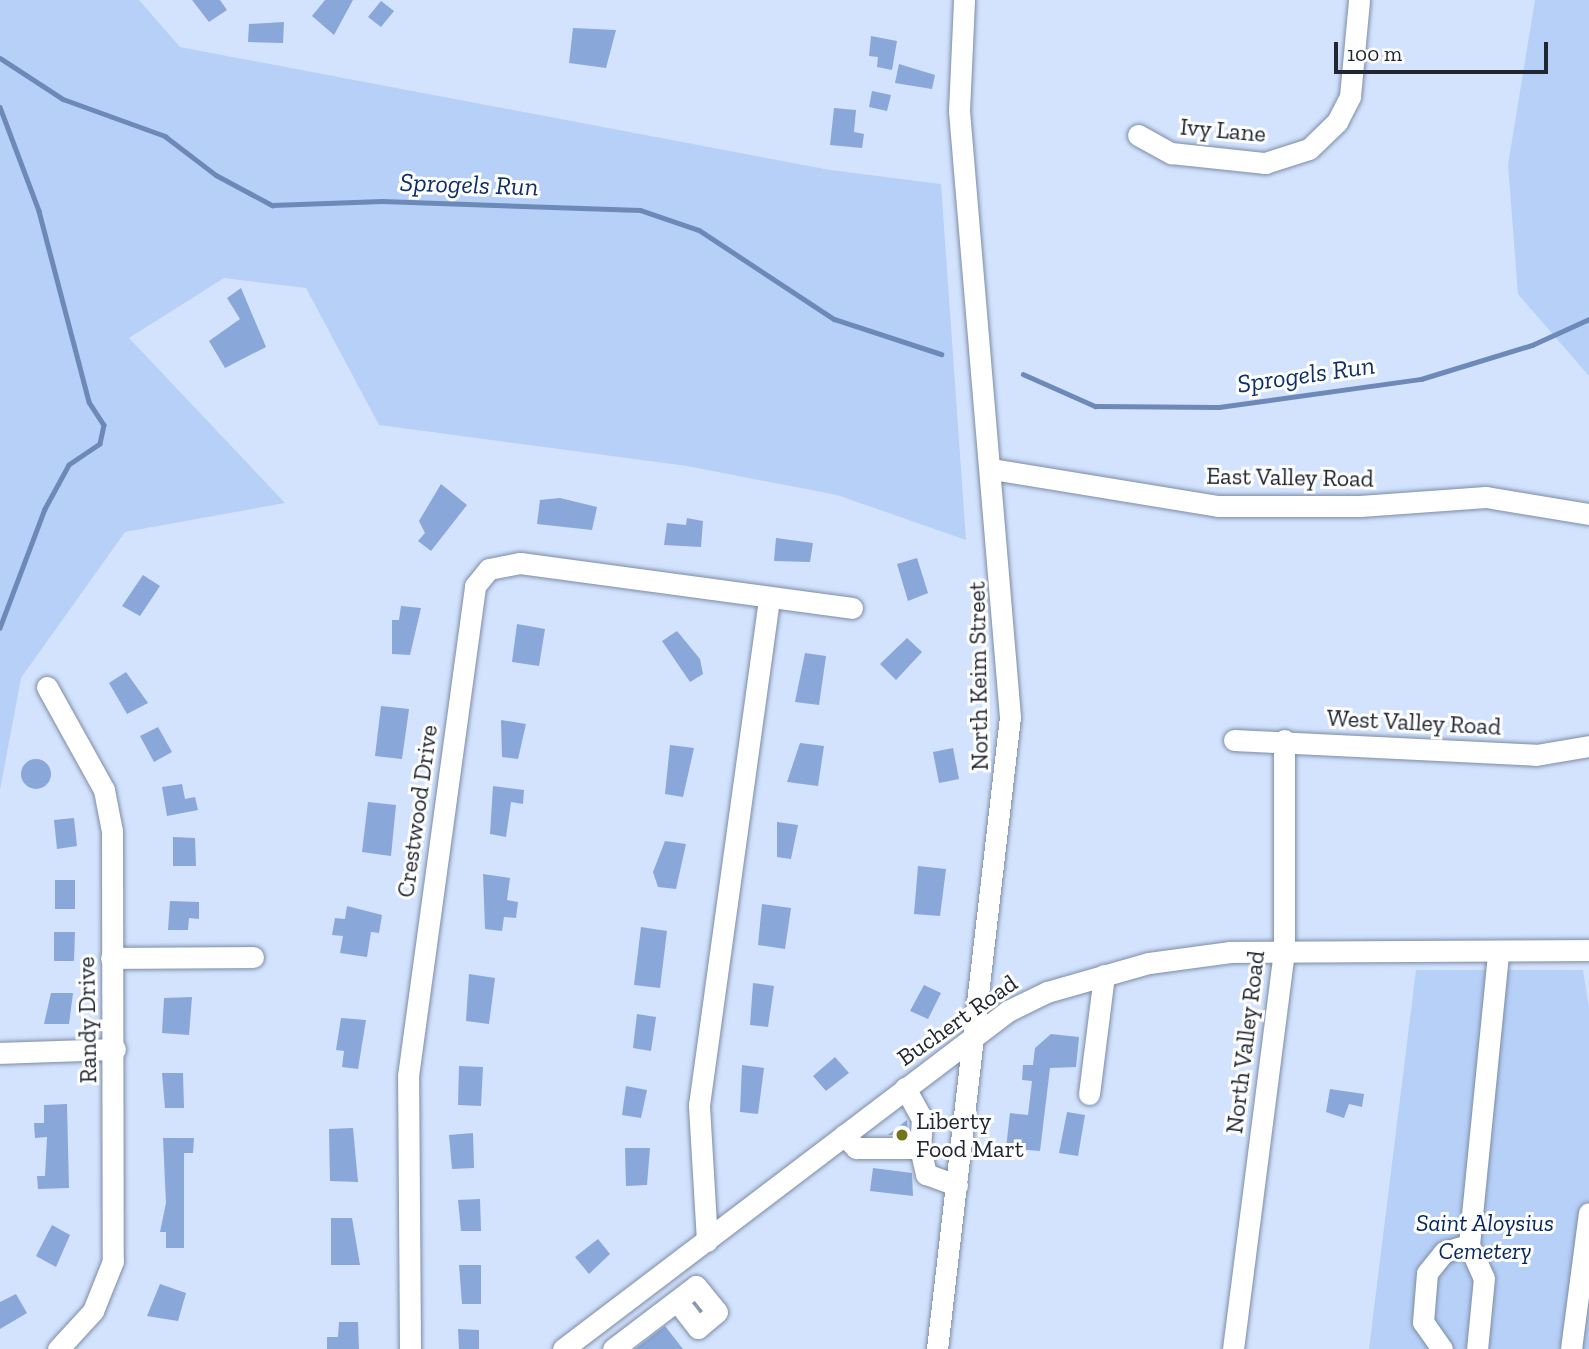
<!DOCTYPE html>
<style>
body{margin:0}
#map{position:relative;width:1589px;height:1349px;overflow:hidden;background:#d3e3fe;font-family:"Zilla Slab",serif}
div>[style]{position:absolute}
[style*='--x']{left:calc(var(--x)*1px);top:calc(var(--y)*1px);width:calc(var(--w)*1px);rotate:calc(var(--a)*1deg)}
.green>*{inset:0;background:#b7d0f8}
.stream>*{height:4.5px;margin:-2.25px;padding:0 2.25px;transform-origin:2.25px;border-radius:2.25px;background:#6c89b8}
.building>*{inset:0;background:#89a7d8}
.round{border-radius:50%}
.roads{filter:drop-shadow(0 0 2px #7d8ca5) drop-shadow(0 0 2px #7d8ca5)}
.minor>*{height:21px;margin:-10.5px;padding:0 10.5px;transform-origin:10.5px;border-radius:10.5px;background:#fff}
.dots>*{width:19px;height:19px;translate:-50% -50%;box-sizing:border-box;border:4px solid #fff;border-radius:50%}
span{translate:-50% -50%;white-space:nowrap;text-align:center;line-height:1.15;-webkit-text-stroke:6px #fff;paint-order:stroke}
.street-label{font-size:24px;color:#212731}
.poi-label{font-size:24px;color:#212731}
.left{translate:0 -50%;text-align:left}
.park-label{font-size:24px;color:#04265f;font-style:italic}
.water-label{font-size:26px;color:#0d306a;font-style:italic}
.scale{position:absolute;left:1334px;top:42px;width:214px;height:32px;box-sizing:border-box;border:4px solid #212731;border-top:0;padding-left:9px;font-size:21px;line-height:24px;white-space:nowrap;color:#212731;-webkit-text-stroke:5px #fff;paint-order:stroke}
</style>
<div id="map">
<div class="green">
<i style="clip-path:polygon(0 0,139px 0,180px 47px,830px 170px,941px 184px,966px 540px,837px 495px,687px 466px,379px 425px,306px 288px,224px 278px,129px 338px,285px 503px,125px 532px,21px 678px,0 790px)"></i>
<i style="clip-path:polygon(1535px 0,1589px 0,1589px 376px,1518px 294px,1508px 165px)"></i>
<i style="clip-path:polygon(1416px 970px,1583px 970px,1589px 1008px,1589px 1349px,1369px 1349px)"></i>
</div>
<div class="stream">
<i style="--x:0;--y:58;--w:75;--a:33.1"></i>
<i style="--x:63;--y:99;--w:109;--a:19.9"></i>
<i style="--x:165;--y:136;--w:64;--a:37.4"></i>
<i style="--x:216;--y:175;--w:64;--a:28.2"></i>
<i style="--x:272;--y:205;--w:110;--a:-2.1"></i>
<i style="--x:382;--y:201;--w:258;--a:2"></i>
<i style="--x:640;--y:210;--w:62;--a:18.7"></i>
<i style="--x:699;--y:230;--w:162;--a:33.4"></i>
<i style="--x:834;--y:319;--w:113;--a:18.1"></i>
<i style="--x:0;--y:107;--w:111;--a:69.4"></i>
<i style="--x:39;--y:211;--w:197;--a:75.3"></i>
<i style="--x:89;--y:402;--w:27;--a:57"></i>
<i style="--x:104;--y:425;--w:19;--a:102"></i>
<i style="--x:100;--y:444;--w:37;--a:146"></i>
<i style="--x:69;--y:465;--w:50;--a:118.6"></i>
<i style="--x:45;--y:509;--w:127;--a:110.7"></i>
<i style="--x:1023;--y:374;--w:79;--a:24"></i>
<i style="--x:1095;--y:406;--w:124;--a:0.5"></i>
<i style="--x:1219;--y:407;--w:204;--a:-7.9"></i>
<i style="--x:1421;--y:379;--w:116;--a:-17"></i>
<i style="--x:1532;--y:345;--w:63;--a:-24.5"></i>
</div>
<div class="building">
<i style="clip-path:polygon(192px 0,220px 0,227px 10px,209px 22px)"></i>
<i style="clip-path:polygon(325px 0,353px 0,334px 35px,312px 16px)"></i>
<i style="clip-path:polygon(381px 1px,394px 11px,381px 27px,368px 17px)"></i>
<i style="clip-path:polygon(284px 22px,283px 43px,248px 42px,249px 24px)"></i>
<i style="clip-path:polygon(573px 28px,616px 30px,606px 68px,569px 63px)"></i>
<i style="clip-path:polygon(871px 36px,897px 41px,892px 70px,877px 67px,878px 57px,869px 56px)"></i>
<i style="clip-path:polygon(899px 64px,935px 75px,932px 89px,895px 83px)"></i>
<i style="clip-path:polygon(872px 91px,891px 95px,887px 111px,869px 107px)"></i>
<i style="clip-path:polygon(834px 108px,856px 110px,854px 132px,864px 134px,862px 148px,830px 145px)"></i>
<i style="clip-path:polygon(241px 288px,266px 347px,225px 368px,209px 341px,240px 319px,227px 298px)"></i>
<i style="clip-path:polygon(441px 484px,467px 505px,431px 551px,418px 541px,425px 533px,419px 521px)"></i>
<i style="clip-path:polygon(560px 498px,597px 507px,592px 530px,537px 524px,540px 500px)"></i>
<i style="clip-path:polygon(687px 518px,703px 521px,701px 547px,664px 545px,667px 523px,686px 525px)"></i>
<i style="clip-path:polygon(776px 538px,813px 543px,810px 562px,774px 561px)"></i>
<i style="clip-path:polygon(917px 558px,928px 593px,908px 601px,897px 564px)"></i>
<i style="clip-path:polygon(143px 575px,160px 586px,140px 616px,122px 606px)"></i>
<i style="clip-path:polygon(401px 606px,421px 608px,410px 655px,392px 654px,392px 620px,399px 620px)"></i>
<i style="clip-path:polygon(517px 624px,545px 629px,539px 666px,512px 662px)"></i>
<i style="clip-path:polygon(677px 631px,700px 659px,703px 674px,690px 682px,662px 641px)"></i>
<i style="clip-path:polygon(907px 638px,922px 652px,896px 680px,880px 664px)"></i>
<i style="clip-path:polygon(805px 653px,826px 656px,819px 705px,795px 702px)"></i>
<i style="clip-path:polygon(126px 672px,148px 703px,127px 714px,109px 683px)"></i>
<i style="clip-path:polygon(381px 706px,409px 709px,402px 759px,375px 756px)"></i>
<i style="clip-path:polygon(501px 720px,526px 724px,518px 759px,502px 757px)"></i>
<i style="clip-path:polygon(158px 727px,172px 752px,154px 762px,140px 736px)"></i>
<i style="clip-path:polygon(800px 743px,824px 746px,818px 786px,787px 782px)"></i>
<i style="clip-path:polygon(670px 745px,694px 748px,683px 797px,665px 794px)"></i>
<i style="clip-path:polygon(953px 748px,959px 779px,939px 783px,933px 752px)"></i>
<i class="round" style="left:21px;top:759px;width:30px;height:30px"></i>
<i style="clip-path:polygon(182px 784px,185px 799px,195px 797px,198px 810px,167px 816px,162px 787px)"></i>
<i style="clip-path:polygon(493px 786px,524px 790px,523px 804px,511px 802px,506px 837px,490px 834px)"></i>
<i style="clip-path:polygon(368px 802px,396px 805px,391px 856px,362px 852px)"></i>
<i style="clip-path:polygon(74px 818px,77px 846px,57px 849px,54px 820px)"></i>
<i style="clip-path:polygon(777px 822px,798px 825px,791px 859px,777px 857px)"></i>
<i style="clip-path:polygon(173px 837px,195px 838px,196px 866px,173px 866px)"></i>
<i style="clip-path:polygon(665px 841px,686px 844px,676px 889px,658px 887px,653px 872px)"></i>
<i style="clip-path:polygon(918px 866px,946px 869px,940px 916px,914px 914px)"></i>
<i style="clip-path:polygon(483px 874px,510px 878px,507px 900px,518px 902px,516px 918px,504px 917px,502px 931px,485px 929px)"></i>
<i style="clip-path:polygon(55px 880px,75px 880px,75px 909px,55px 909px)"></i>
<i style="clip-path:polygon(170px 901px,199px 902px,199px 919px,189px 918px,188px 930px,168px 930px)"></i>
<i style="clip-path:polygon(762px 904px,791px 908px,785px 949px,758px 945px)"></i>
<i style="clip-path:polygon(347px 906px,382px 915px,379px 933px,371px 932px,367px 957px,340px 953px,343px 936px,332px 935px,335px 918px,345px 919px)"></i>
<i style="clip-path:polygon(641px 927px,667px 931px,660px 988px,634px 985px)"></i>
<i style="clip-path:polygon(54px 932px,75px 932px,74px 961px,54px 961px)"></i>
<i style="clip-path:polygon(469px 974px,495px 978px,489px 1024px,466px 1021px)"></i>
<i style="clip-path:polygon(753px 983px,774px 986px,768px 1027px,750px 1025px)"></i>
<i style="clip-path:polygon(924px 985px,941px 993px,928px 1019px,910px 1011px)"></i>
<i style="clip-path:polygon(51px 993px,73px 993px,69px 1024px,44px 1024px)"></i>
<i style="clip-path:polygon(192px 997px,189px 1035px,162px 1033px,164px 998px)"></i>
<i style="clip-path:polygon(637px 1014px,656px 1017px,651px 1051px,633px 1048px)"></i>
<i style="clip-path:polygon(341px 1018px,366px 1020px,358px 1069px,342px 1067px,344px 1051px,336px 1050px)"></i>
<i style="clip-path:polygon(1051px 1034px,1079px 1037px,1076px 1067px,1050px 1068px,1040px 1151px,1006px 1148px,1010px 1113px,1028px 1115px,1032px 1081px,1022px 1080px,1023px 1065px,1033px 1065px,1035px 1048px)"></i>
<i style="clip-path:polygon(835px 1057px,849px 1073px,826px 1091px,813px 1076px)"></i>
<i style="clip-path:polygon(742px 1065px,764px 1068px,758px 1114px,740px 1112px)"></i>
<i style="clip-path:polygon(459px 1066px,483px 1067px,481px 1106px,458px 1105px)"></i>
<i style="clip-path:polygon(162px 1073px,183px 1073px,184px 1108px,165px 1108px)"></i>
<i style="clip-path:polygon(626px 1086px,647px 1090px,641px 1118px,622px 1115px)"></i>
<i style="clip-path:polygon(1330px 1089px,1364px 1094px,1362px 1107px,1349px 1104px,1344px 1118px,1326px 1112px)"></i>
<i style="clip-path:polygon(67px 1104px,69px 1188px,38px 1189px,37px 1176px,45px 1176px,47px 1137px,35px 1138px,34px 1123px,44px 1123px,44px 1105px)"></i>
<i style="clip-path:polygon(1067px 1112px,1085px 1115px,1078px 1156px,1059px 1153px)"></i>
<i style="clip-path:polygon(907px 1120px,908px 1135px,888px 1135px)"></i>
<i style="clip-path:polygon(353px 1128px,358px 1182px,330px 1181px,329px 1129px)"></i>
<i style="clip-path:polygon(473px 1133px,474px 1168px,452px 1169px,449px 1135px)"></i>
<i style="clip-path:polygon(163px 1138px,194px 1138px,193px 1153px,184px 1153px,184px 1248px,166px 1248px,166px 1232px,160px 1232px,166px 1203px)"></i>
<i style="clip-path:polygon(625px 1148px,650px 1148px,647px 1185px,626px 1186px)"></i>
<i style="clip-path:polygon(873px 1168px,912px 1173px,913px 1196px,870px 1191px)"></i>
<i style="clip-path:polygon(480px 1199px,481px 1231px,461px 1231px,458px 1200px)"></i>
<i style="clip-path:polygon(331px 1218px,352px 1218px,360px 1265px,331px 1265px)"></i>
<i style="clip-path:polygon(52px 1225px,70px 1235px,56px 1267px,36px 1256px)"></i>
<i style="clip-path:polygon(598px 1239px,610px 1254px,589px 1274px,575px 1257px)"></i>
<i style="clip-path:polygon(459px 1265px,481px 1265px,481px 1304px,462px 1304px)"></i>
<i style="clip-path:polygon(160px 1284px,186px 1293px,178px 1321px,147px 1316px)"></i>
<i style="clip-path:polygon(16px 1294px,27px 1313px,0 1329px,0 1302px)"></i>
<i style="clip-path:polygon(339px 1322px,358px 1322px,359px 1349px,327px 1349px,327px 1337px,338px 1337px)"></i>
<i style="clip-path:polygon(665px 1326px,683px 1349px,635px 1349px)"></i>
<i style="clip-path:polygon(458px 1329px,479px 1330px,479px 1349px,459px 1349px)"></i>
</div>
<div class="roads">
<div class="minor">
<i style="--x:1138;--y:135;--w:38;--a:29"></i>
<i style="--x:1171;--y:153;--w:95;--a:6.1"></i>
<i style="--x:1265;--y:163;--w:46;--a:-17.7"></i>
<i style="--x:1309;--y:149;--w:39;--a:-44"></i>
<i style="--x:1337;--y:122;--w:29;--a:-63"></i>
<i style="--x:1350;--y:96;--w:96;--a:-84.6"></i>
<i style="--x:992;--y:469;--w:229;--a:9.3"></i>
<i style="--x:1218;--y:506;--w:142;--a:0"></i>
<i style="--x:1360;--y:506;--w:126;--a:-4.1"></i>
<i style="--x:1486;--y:497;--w:104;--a:9.4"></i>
<i style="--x:47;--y:687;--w:118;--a:61"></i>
<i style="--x:104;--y:790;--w:42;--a:79"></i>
<i style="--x:112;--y:831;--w:430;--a:89.9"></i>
<i style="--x:113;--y:1261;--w:54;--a:111.8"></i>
<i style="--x:93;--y:1311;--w:52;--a:132.6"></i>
<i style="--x:1234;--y:740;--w:302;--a:2.8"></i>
<i style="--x:1536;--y:755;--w:54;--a:-9.6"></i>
<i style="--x:111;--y:958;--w:142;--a:-0.4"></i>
<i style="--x:0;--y:1053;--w:115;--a:-2"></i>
<i style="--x:905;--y:1088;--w:35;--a:61"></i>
<i style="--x:922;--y:1119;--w:29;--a:94"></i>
<i style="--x:1089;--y:1094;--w:120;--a:-82.8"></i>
<i style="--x:844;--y:1135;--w:18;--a:47"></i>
<i style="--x:856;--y:1148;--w:64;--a:0"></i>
<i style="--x:920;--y:1148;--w:27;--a:77"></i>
<i style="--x:926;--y:1174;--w:33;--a:20"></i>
<i style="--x:707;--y:1241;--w:136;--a:-93.4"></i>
<i style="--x:699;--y:1105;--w:511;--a:-82.12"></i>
<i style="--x:1469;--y:1245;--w:294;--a:-84.3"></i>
<i style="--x:410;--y:1349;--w:273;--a:-90.4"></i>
<i style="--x:408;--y:1076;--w:495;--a:-82.2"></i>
<i style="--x:475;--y:586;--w:22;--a:-51"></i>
<i style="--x:489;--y:569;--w:32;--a:-11"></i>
<i style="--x:520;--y:563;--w:335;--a:7.7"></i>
<i style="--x:563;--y:1349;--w:559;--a:-37.22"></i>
<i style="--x:1008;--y:1011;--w:43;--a:-26"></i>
<i style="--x:1047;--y:992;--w:106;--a:-15.9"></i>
<i style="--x:1149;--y:963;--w:82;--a:-7.7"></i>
<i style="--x:1230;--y:952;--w:359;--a:-0.3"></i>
<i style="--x:613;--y:1349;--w:104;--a:-37.2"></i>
<i style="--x:696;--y:1286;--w:33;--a:51"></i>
<i style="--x:717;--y:1312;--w:25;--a:140"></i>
<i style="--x:698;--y:1328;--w:34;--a:-128"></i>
<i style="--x:937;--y:1349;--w:636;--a:-83.41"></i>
<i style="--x:1010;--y:717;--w:608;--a:-94.81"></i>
<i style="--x:959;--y:111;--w:111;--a:-87.4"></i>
<i style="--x:1233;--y:1349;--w:401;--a:-82.7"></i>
<i style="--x:1284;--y:951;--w:211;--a:-90"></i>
<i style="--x:1442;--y:1349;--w:33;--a:-125"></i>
<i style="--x:1423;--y:1322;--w:49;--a:-85.3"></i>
<i style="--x:1427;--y:1273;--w:27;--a:-51"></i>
<i style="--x:1444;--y:1252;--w:26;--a:-16"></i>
<i style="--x:1469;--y:1245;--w:36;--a:66"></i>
<i style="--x:1484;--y:1278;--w:71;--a:95.6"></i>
<i style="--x:1571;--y:1349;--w:137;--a:-82.5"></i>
</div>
</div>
<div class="dots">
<i style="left:902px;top:1135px;background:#74751b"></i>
</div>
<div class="street-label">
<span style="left:1223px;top:130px;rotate:5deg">Ivy Lane</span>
<span style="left:1290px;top:477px;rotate:1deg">East Valley Road</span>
<span style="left:978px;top:676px;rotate:-91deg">North Keim Street</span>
<span style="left:1414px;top:722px;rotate:3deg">West Valley Road</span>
<span style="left:417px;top:811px;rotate:-82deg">Crestwood Drive</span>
<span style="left:87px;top:1020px;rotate:-91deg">Randy Drive</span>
<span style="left:957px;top:1020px;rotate:-35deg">Buchert Road</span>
<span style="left:1245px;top:1042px;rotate:-83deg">North Valley Road</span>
</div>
<div class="poi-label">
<span class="left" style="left:916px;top:1135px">Liberty<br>Food Mart</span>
</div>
<div class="park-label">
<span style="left:1485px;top:1237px">Saint Aloysius<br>Cemetery</span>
</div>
<div class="water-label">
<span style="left:469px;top:185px;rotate:2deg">Sprogels Run</span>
<span style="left:1306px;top:375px;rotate:-8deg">Sprogels Run</span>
</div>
<div class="scale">100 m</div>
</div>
